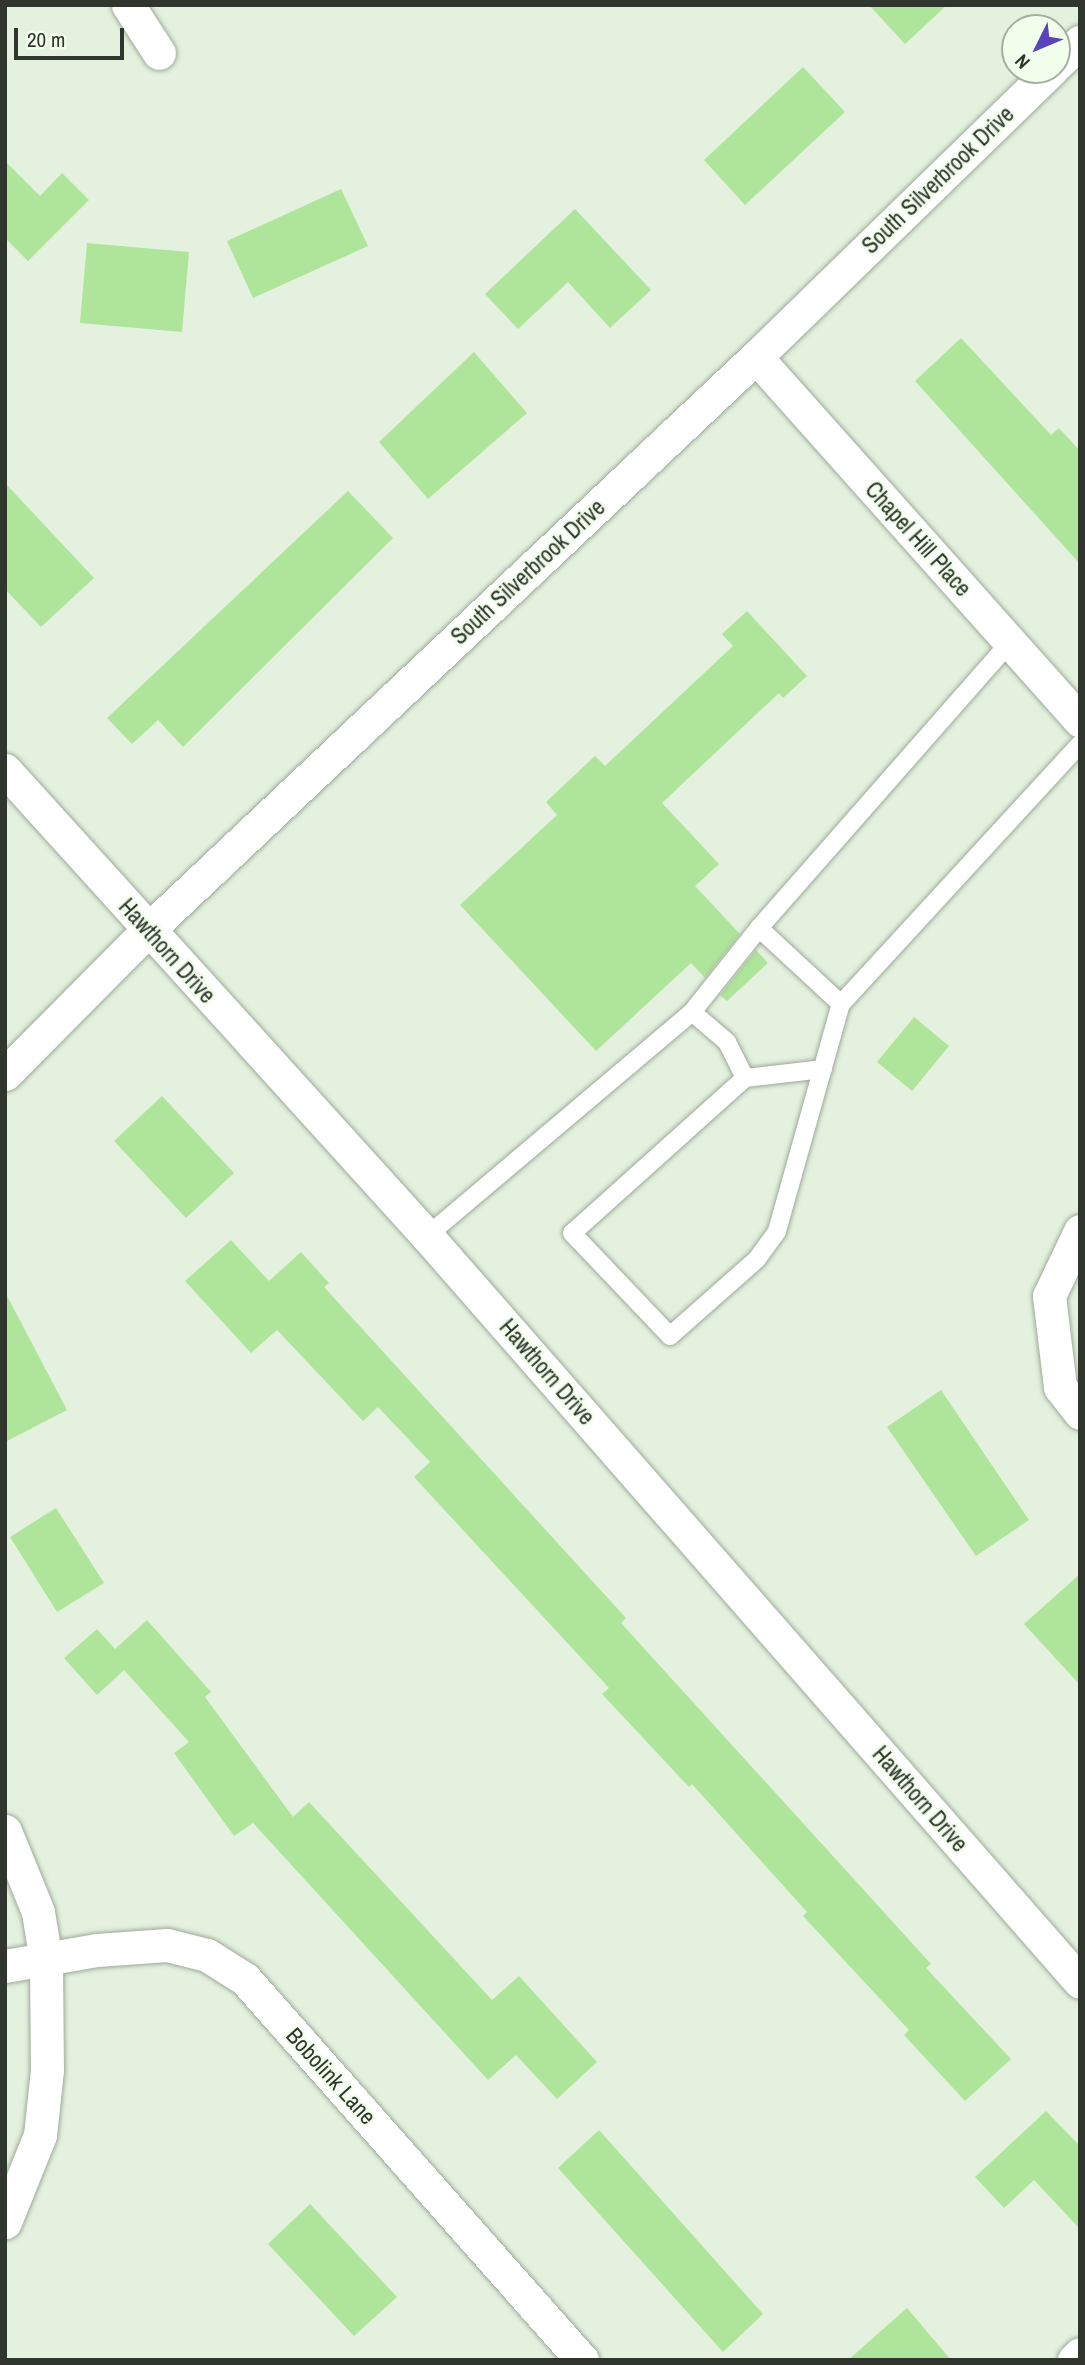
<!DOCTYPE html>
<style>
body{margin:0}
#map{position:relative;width:1085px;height:2365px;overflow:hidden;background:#e3f1de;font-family:"Archivo Narrow",sans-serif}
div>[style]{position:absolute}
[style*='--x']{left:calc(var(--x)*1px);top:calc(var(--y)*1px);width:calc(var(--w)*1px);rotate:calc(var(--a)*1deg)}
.building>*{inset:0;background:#afe59a}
.roads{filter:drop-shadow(0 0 2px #9eaa99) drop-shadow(0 0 2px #9eaa99)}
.lane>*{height:18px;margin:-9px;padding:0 9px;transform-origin:9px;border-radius:9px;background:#fff}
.street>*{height:33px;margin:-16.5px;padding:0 16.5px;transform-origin:16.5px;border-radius:16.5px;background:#fff}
span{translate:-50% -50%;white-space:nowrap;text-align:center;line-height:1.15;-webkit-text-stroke:5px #f0feeb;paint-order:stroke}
.street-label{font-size:23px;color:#30362e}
.frame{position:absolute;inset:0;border:7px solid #30362e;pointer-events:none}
.north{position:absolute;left:1001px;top:14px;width:70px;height:70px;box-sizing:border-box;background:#f0feeb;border:2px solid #a3ae9f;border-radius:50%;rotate:227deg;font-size:19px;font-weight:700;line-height:28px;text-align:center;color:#30362e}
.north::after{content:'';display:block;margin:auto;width:24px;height:32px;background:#5944bc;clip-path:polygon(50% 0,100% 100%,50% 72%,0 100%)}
.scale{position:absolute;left:14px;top:28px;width:110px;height:32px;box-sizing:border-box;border:4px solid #30362e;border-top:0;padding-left:9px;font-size:21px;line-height:24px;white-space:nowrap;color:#30362e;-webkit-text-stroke:5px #f0feeb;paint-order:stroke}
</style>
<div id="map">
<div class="building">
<i style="clip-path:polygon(869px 5px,947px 5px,905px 44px)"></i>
<i style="clip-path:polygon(803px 67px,845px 112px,745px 205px,704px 160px)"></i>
<i style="clip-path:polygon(5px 161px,40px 196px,62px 173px,89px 200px,28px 261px,5px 238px)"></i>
<i style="clip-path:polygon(341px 189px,368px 246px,253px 298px,227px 241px)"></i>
<i style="clip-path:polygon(575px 209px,651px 290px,610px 328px,568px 282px,518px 329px,485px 294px)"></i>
<i style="clip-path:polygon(87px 243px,189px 252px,182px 332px,80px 323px)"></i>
<i style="clip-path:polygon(961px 338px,1051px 435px,1059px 428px,1080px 451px,1080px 564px,915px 381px)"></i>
<i style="clip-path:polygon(474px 352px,527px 413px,428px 499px,379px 442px)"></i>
<i style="clip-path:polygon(5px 483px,94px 578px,41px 627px,5px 589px)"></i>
<i style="clip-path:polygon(348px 491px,393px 538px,183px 747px,158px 720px,132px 744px,107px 718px)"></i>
<i style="clip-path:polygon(747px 611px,807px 676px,783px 698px,779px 693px,662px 803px,719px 864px,695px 886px,740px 934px,705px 978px,691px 963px,596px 1051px,460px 905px,557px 815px,546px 802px,595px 756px,605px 766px,733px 646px,722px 634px)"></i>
<i style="clip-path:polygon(756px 950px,768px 963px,727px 1001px,720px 995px)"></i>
<i style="clip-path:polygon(914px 1017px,949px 1046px,912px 1091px,877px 1062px)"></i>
<i style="clip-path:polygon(162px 1096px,234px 1173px,186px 1218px,114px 1141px)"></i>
<i style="clip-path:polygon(231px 1240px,269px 1281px,301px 1252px,329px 1283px,324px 1287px,626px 1618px,621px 1623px,931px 1964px,926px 1968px,1011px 2059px,965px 2101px,904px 2035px,909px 2030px,803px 1916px,807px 1912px,692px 1784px,689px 1787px,602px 1694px,609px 1688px,414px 1477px,430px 1462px,378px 1407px,363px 1421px,277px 1330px,251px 1353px,185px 1281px)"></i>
<i style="clip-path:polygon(5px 1292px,67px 1410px,5px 1442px)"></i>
<i style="clip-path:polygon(941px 1390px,1029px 1520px,976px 1556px,887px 1427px)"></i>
<i style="clip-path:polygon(56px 1508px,104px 1583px,57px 1612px,10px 1537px)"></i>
<i style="clip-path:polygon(1080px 1574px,1080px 1685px,1024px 1624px)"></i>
<i style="clip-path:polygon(147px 1620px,211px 1692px,205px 1697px,293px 1817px,309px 1802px,492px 2000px,519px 1976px,597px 2062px,557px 2099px,516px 2055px,488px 2080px,253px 1823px,234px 1836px,174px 1753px,189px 1742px,124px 1670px,97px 1695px,64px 1658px,97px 1629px,115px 1649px)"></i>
<i style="clip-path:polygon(1046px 2111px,1080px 2146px,1080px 2229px,1034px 2180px,1004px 2208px,975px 2177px)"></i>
<i style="clip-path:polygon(599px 2130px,763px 2314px,723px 2352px,558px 2168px)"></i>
<i style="clip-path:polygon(310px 2204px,397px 2297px,354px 2336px,268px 2244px)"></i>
<i style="clip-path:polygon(907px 2308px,951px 2360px,848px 2360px)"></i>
</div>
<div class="roads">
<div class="lane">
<i style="--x:841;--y:1004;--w:353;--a:-47.4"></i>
<i style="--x:692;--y:1012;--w:107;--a:-51.4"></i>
<i style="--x:823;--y:1069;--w:79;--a:173.4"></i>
<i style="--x:745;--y:1078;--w:232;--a:138.1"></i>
<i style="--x:572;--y:1233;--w:142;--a:46.4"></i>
<i style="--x:670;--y:1336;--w:116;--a:-41.5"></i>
<i style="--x:757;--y:1259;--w:34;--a:-54"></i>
<i style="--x:777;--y:1231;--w:236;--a:-74.3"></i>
<i style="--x:841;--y:1004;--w:112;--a:-137.2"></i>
<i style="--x:759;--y:928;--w:381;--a:-48.7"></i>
<i style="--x:427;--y:1236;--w:347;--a:-40.2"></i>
<i style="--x:692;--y:1012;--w:46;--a:40.6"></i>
<i style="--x:727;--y:1042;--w:40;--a:63.4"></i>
</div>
<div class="street">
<i style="--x:128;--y:5;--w:57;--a:57.1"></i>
<i style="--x:1057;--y:64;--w:32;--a:-44"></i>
<i style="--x:756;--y:357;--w:487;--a:48.3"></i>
<i style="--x:5;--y:770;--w:629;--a:47.84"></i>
<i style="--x:427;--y:1236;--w:991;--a:48.8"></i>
<i style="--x:5;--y:1074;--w:202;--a:-45.2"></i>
<i style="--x:147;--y:931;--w:837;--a:-43.31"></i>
<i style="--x:756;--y:357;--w:412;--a:-44.2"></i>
<i style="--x:1080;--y:1231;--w:72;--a:115.5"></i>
<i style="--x:1049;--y:1296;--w:92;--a:83.1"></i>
<i style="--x:1060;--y:1387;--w:33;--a:52"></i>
<i style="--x:5;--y:1831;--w:87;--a:67.8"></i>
<i style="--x:38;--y:1912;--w:50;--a:80.7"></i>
<i style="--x:46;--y:1961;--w:109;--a:89.5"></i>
<i style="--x:47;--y:2070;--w:65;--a:96.1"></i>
<i style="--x:40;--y:2135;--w:94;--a:111.9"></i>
<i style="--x:5;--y:1966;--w:93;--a:-9.9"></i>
<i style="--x:97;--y:1950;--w:70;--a:-4.1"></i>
<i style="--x:167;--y:1945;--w:41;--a:14"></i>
<i style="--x:207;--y:1955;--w:45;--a:32.3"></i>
<i style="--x:245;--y:1979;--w:509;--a:48.51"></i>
<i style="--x:1074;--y:2360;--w:8;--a:-45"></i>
</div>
</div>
<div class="street-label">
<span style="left:938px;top:180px;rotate:-44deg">South Silverbrook Drive</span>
<span style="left:918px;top:539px;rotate:48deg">Chapel Hill Place</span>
<span style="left:528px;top:572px;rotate:-43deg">South Silverbrook Drive</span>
<span style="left:167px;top:951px;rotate:48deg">Hawthorn Drive</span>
<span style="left:547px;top:1372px;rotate:49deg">Hawthorn Drive</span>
<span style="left:920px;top:1799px;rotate:49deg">Hawthorn Drive</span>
<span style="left:331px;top:2076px;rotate:48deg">Bobolink Lane</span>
</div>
<div class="frame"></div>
<div class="north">N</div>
<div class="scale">20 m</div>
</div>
